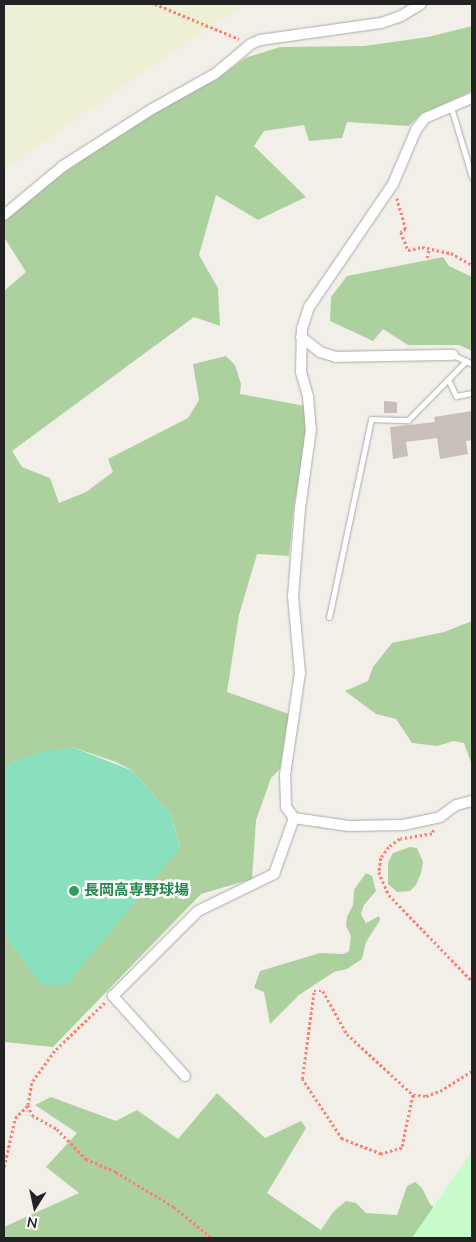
<!DOCTYPE html>
<meta charset="utf-8">
<style>
body{margin:0}
#map{position:relative;width:476px;height:1242px;overflow:hidden;background:#f2efe9;font-family:"Nunito Sans","Noto Sans JP",sans-serif}
div>[style]{position:absolute}
[style*='--x']{left:calc(var(--x)*1px);top:calc(var(--y)*1px);width:calc(var(--w)*1px);rotate:calc(var(--a)*1deg)}
.farmland>*{inset:0;background:#eef0d5}
.forest>*{inset:0;background:#add19e}
.park>*{inset:0;background:#c8facc}
.pitch>*{inset:0;background:#88e0be}
.building>*{inset:0;background:#c7bfb8}
.path>*{height:2.5px;margin-top:-1.25px;transform-origin:0;background:repeating-linear-gradient(90deg,#fa8072 0 2.5px,transparent 0 5px)}
.roads{filter:drop-shadow(0 0 1px #a9a9a9) drop-shadow(0 0 1px #a9a9a9)}
.service>*{height:5px;margin:-2.5px;padding:0 2.5px;transform-origin:2.5px;border-radius:2.5px;background:#fff}
.minor>*{height:10px;margin:-5px;padding:0 5px;transform-origin:5px;border-radius:5px;background:#fff}
.dots>*{width:14px;height:14px;translate:-50% -50%;box-sizing:border-box;border:2px solid #fff;border-radius:50%}
span{translate:-50% -50%;white-space:nowrap;text-align:center;line-height:1.15;-webkit-text-stroke:5px #fff;paint-order:stroke}
.leisure-label{font-size:15px;color:#27864d;font-weight:700}
.left{translate:0 -50%;text-align:left}
.frame{position:absolute;inset:0;border:5px solid #222;pointer-events:none}
.north{position:absolute;left:10px;top:1182px;width:50px;height:50px;-webkit-text-stroke:4px #fff;paint-order:stroke;rotate:190deg;font-size:14px;font-weight:700;line-height:20px;text-align:center;color:#222}
.north::after{content:'';display:block;margin:auto;width:18px;height:22px;background:#222;clip-path:polygon(50% 0,100% 100%,50% 72%,0 100%)}
</style>
<div id="map">
<div class="farmland">
<i style="clip-path:polygon(4px 4px,256px 4px,245px 5px,200px 33px,8px 167px,4px 173px)"></i>
</div>
<div class="forest">
<i style="clip-path:polygon(472px 26px,472px 91px,420px 115px,409px 126px,347px 122px,342px 138px,309px 141px,304px 125px,264px 131px,254px 146px,306px 197px,258px 220px,216px 195px,199px 255px,218px 288px,220px 326px,194px 317px,12px 451px,22px 467px,50px 478px,59px 503px,86px 492px,113px 472px,108px 459px,188px 418px,199px 400px,193px 364px,226px 356px,235px 365px,241px 384px,240px 394px,305px 406px,306px 437px,294px 505px,289px 556px,257px 554px,239px 615px,227px 692px,289px 714px,280px 769px,271px 778px,256px 820px,252px 879px,201px 894px,53px 1047px,4px 1042px,4px 935px,41px 983px,180px 847px,171px 815px,133px 771px,116px 762px,72px 747px,14px 761px,4px 769px,4px 291px,26px 272px,4px 237px,4px 221px,65px 172px,139px 122px,225px 73px,245px 58px,280px 47px,364px 46px,428px 37px)"></i>
<i style="clip-path:polygon(443px 257px,449px 266px,472px 277px,472px 351px,459px 345px,408px 345px,383px 329px,373px 341px,330px 321px,331px 297px,347px 276px)"></i>
<i style="clip-path:polygon(472px 621px,472px 765px,464px 743px,454px 741px,437px 746px,412px 743px,396px 719px,376px 714px,345px 691px,368px 681px,373px 667px,392px 643px,444px 632px)"></i>
<i style="clip-path:polygon(410px 847px,417px 848px,423px 862px,421px 873px,416px 885px,410px 891px,397px 892px,388px 884px,388px 863px,393px 853px)"></i>
<i style="clip-path:polygon(366px 873px,372px 876px,376px 891px,364px 905px,361px 914px,366px 923px,379px 916px,380px 920px,366px 942px,362px 959px,347px 969px,334px 972px,299px 995px,270px 1024px,264px 992px,254px 988px,260px 971px,320px 953px,344px 954px,349px 951px,351px 936px,346px 926px,347px 917px,353px 905px,354px 890px)"></i>
<i style="clip-path:polygon(217px 1093px,265px 1138px,301px 1121px,306px 1128px,267px 1193px,321px 1230px,333px 1212px,346px 1201px,356px 1203px,366px 1213px,397px 1215px,407px 1186px,415px 1182px,422px 1188px,430px 1204px,472px 1238px,4px 1238px,4px 1227px,79px 1193px,46px 1167px,77px 1133px,35px 1105px,51px 1097px,116px 1121px,137px 1110px,178px 1139px)"></i>
</div>
<div class="park">
<i style="clip-path:polygon(472px 1150px,472px 1238px,412px 1238px,471px 1152px)"></i>
</div>
<div class="pitch">
<i style="clip-path:polygon(72px 747px,133px 771px,171px 815px,180px 848px,65px 986px,41px 984px,4px 935px,4px 769px,14px 761px,45px 751px)"></i>
</div>
<div class="building">
<i style="clip-path:polygon(384px 401px,397px 402px,397px 413px,384px 413px)"></i>
<i style="clip-path:polygon(472px 411px,472px 440px,466px 441px,468px 454px,440px 459px,437px 438px,406px 442px,408px 456px,393px 459px,390px 427px,435px 422px,434px 417px)"></i>
</div>
<div class="path">
<i style="--x:155;--y:4;--w:91;--a:22.6"></i>
<i style="--x:397;--y:198;--w:32;--a:74"></i>
<i style="--x:406;--y:229;--w:6;--a:149"></i>
<i style="--x:401;--y:232;--w:19;--a:69"></i>
<i style="--x:408;--y:250;--w:14;--a:-12"></i>
<i style="--x:422;--y:247;--w:30;--a:12"></i>
<i style="--x:451;--y:253;--w:24;--a:30"></i>
<i style="--x:427;--y:258;--w:10;--a:-79"></i>
<i style="--x:434;--y:830;--w:4;--a:117"></i>
<i style="--x:432;--y:834;--w:32;--a:171"></i>
<i style="--x:400;--y:839;--w:14;--a:144"></i>
<i style="--x:389;--y:847;--w:14;--a:126"></i>
<i style="--x:381;--y:858;--w:14;--a:98"></i>
<i style="--x:379;--y:872;--w:25;--a:67"></i>
<i style="--x:389;--y:895;--w:120;--a:46"></i>
<i style="--x:105;--y:1003;--w:69;--a:136.2"></i>
<i style="--x:55;--y:1051;--w:39;--a:126"></i>
<i style="--x:32;--y:1083;--w:22;--a:100"></i>
<i style="--x:28;--y:1105;--w:11;--a:68"></i>
<i style="--x:32;--y:1115;--w:29;--a:29"></i>
<i style="--x:57;--y:1129;--w:42;--a:46"></i>
<i style="--x:86;--y:1159;--w:33;--a:23"></i>
<i style="--x:116;--y:1172;--w:68;--a:31.1"></i>
<i style="--x:174;--y:1207;--w:49;--a:39.2"></i>
<i style="--x:413;--y:1095;--w:54;--a:101.7"></i>
<i style="--x:402;--y:1148;--w:22;--a:164"></i>
<i style="--x:381;--y:1154;--w:42;--a:-159"></i>
<i style="--x:342;--y:1139;--w:72;--a:-123.7"></i>
<i style="--x:302;--y:1079;--w:89;--a:-82.2"></i>
<i style="--x:314;--y:991;--w:9;--a:0"></i>
<i style="--x:323;--y:991;--w:49;--a:60.8"></i>
<i style="--x:347;--y:1034;--w:90;--a:42.7"></i>
<i style="--x:413;--y:1095;--w:13;--a:4"></i>
<i style="--x:426;--y:1096;--w:15;--a:-20"></i>
<i style="--x:440;--y:1091;--w:38;--a:-32"></i>
<i style="--x:4;--y:1167;--w:50;--a:-77.3"></i>
<i style="--x:15;--y:1118;--w:18;--a:-45"></i>
</div>
<div class="roads">
<div class="service">
<i style="--x:451;--y:107;--w:73;--a:73.3"></i>
<i style="--x:453;--y:355;--w:21;--a:25"></i>
<i style="--x:448;--y:379;--w:19;--a:65"></i>
<i style="--x:456;--y:396;--w:16;--a:-11"></i>
<i style="--x:329;--y:617;--w:202;--a:-78"></i>
<i style="--x:371;--y:419;--w:37;--a:2"></i>
<i style="--x:408;--y:420;--w:83;--a:-45.5"></i>
</div>
<div class="minor">
<i style="--x:472;--y:98;--w:51;--a:156.9"></i>
<i style="--x:425;--y:118;--w:15;--a:127"></i>
<i style="--x:416;--y:130;--w:59;--a:113.1"></i>
<i style="--x:393;--y:184;--w:149;--a:124.3"></i>
<i style="--x:309;--y:307;--w:22;--a:108"></i>
<i style="--x:302;--y:328;--w:44;--a:91.3"></i>
<i style="--x:301;--y:372;--w:26;--a:74"></i>
<i style="--x:308;--y:397;--w:32;--a:85"></i>
<i style="--x:311;--y:429;--w:80;--a:97.9"></i>
<i style="--x:300;--y:508;--w:88;--a:94.5"></i>
<i style="--x:293;--y:596;--w:77;--a:84.8"></i>
<i style="--x:300;--y:673;--w:103;--a:98.4"></i>
<i style="--x:285;--y:775;--w:32;--a:88"></i>
<i style="--x:286;--y:807;--w:14;--a:54"></i>
<i style="--x:294;--y:818;--w:55;--a:8.4"></i>
<i style="--x:348;--y:826;--w:55;--a:-1"></i>
<i style="--x:403;--y:825;--w:38;--a:-12"></i>
<i style="--x:440;--y:817;--w:20;--a:-37"></i>
<i style="--x:456;--y:805;--w:16;--a:-14"></i>
<i style="--x:4;--y:215;--w:77;--a:-39.7"></i>
<i style="--x:63;--y:166;--w:106;--a:-32.6"></i>
<i style="--x:152;--y:109;--w:72;--a:-29.1"></i>
<i style="--x:215;--y:74;--w:47;--a:-39.8"></i>
<i style="--x:251;--y:44;--w:10;--a:-24"></i>
<i style="--x:260;--y:40;--w:122;--a:-8"></i>
<i style="--x:381;--y:23;--w:21;--a:-19"></i>
<i style="--x:401;--y:16;--w:23;--a:-31"></i>
<i style="--x:301;--y:337;--w:24;--a:38"></i>
<i style="--x:320;--y:352;--w:17;--a:17"></i>
<i style="--x:336;--y:357;--w:117;--a:-1"></i>
<i style="--x:185;--y:1076;--w:108;--a:-132"></i>
<i style="--x:113;--y:996;--w:120;--a:-45"></i>
<i style="--x:198;--y:911;--w:85;--a:-26"></i>
<i style="--x:274;--y:874;--w:59;--a:-70.3"></i>
</div>
</div>
<div class="dots">
<i style="left:74px;top:891px;background:#2e9e5b"></i>
</div>
<div class="leisure-label">
<span class="left" style="left:84px;top:891px">長岡高専野球場</span>
</div>
<div class="frame"></div>
<div class="north">N</div>
</div>
